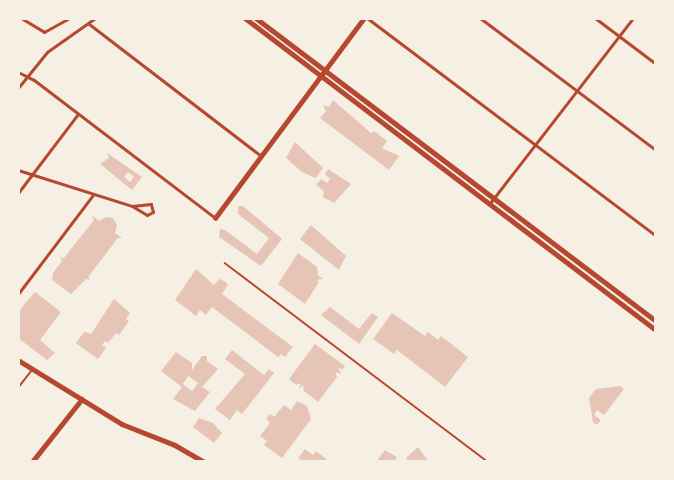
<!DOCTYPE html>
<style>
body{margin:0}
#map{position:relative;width:674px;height:480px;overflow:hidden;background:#f6efe4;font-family:Helvetica,sans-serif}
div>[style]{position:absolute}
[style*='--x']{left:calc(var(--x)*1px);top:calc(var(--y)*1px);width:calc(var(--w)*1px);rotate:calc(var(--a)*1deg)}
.building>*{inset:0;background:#e6c5b7}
.path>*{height:1.5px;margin:-0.75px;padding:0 0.75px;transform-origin:0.75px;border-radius:0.75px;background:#b5482f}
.service>*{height:1.5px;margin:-0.75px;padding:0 0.75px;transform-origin:0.75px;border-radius:0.75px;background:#b5482f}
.minor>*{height:3px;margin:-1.5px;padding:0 1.5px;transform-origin:1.5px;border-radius:1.5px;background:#b5482f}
.tertiary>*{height:4.5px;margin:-2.25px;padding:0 2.25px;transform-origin:2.25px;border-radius:2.25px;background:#b5482f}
.secondary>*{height:4.5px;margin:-2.25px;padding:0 2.25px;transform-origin:2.25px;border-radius:2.25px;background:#b5482f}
span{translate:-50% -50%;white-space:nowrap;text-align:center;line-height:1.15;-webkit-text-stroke:5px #f6efe4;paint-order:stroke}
.frame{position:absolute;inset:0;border:20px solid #f6efe4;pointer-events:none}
</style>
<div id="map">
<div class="building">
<i style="clip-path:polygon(333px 100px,371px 133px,374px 131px,387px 141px,382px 148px,399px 156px,389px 170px,320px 118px,326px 111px,323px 105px,329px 107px)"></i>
<i style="clip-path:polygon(295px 142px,323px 168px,316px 178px,302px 172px,286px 158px)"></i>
<i style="clip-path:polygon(evenodd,107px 153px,142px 177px,132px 190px,100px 164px,109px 158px,107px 153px,128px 172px,134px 177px,130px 182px,124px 177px,128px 172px)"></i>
<i style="clip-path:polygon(328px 169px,351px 184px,334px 203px,323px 197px,324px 191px,316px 185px,321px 179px,327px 183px,330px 179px,325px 174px)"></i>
<i style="clip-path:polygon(238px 206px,243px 206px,282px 239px,261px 266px,219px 237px,220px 229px,225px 230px,257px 254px,269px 238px,238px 214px)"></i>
<i style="clip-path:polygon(92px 215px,99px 221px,106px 217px,113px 218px,117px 225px,115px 233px,122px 238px,118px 238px,88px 277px,90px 280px,86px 279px,71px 294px,52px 280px,53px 273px,62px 261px,60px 257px,64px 258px,94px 220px)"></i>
<i style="clip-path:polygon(311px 225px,346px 256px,339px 270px,300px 239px)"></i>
<i style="clip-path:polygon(298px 253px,317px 267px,318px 275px,323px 279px,317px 280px,319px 282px,305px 304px,278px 284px)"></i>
<i style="clip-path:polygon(196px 269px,214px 285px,219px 279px,226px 282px,228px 285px,222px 294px,293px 347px,285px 357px,281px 354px,278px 357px,212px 307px,206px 315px,200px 310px,196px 316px,175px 300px)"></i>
<i style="clip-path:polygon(35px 292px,61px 312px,40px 340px,55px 353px,47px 360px,18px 338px,18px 312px)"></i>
<i style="clip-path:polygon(114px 299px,130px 313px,126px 319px,129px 321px,119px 335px,116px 333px,108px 343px,105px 341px,102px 345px,106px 348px,98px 359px,76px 343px,84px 332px,91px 334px)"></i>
<i style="clip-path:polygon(330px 307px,359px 329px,372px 313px,378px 317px,359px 344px,321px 315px)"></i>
<i style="clip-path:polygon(392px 313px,425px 336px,428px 332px,438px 340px,441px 336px,468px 357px,445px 387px,397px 350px,394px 354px,373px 339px)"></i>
<i style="clip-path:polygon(315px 344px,345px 366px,342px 370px,338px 367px,341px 374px,335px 372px,337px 377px,318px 402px,303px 390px,304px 385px,299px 389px,301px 383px,296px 385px,289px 379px)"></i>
<i style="clip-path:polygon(232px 350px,264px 375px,269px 369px,274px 373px,242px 414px,237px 410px,230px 420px,215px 409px,245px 374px,225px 359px)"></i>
<i style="clip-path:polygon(evenodd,176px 352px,192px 363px,192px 370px,202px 356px,207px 356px,207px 361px,218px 369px,202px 387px,210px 392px,195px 411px,173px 399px,182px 387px,161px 371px,176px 352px,188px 376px,198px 383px,192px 391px,183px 384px,188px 376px)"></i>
<i style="clip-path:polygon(620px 386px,624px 389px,604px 415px,597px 410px,594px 415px,601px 420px,597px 425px,593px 422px,589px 398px,596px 389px)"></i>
<i style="clip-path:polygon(297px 401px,307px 406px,311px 419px,282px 458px,264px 445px,267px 441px,260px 436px,270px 423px,266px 419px,270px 414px,274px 417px,284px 405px,291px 410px)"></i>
<i style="clip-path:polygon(199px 418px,213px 423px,222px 433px,214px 443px,193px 427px)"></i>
<i style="clip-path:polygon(418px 447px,429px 462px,409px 462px,406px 458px)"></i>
<i style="clip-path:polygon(305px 449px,313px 455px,316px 451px,330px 462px,304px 462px,298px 458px)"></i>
<i style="clip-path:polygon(385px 450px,397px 457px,394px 462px,376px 462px)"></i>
</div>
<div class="path">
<i style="--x:225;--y:263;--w:330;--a:37.1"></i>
</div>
<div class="service">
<i style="--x:18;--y:388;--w:23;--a:-52"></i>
</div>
<div class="minor">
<i style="--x:21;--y:18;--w:27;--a:31"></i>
<i style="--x:44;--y:32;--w:29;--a:-29"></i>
<i style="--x:367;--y:18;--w:362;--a:37"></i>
<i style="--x:480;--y:18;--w:220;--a:36.9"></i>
<i style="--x:595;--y:18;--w:76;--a:37"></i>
<i style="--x:89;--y:24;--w:217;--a:37.5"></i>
<i style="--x:18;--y:72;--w:18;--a:27"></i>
<i style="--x:34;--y:80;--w:228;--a:37.3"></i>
<i style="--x:18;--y:88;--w:46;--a:-51.1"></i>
<i style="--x:47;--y:52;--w:59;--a:-35.3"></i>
<i style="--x:18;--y:170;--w:120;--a:17.5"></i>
<i style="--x:132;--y:206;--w:19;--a:-6"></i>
<i style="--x:151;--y:204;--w:8;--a:76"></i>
<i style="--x:153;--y:212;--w:7;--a:153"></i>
<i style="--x:147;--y:215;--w:17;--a:-149"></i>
<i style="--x:18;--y:193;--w:99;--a:-52.8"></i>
<i style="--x:490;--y:203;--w:234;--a:-52.3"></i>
<i style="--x:18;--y:294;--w:124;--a:-52.9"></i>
</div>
<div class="tertiary">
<i style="--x:215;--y:218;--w:249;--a:-53.3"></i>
<i style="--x:32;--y:462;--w:80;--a:-51.6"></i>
</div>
<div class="secondary">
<i style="--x:245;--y:18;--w:516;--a:37.2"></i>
<i style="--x:256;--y:18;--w:502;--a:37.14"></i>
<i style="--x:18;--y:360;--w:122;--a:31.6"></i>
<i style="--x:122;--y:424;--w:57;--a:21.6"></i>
<i style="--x:175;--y:445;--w:34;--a:30"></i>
</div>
<div class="frame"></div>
</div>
